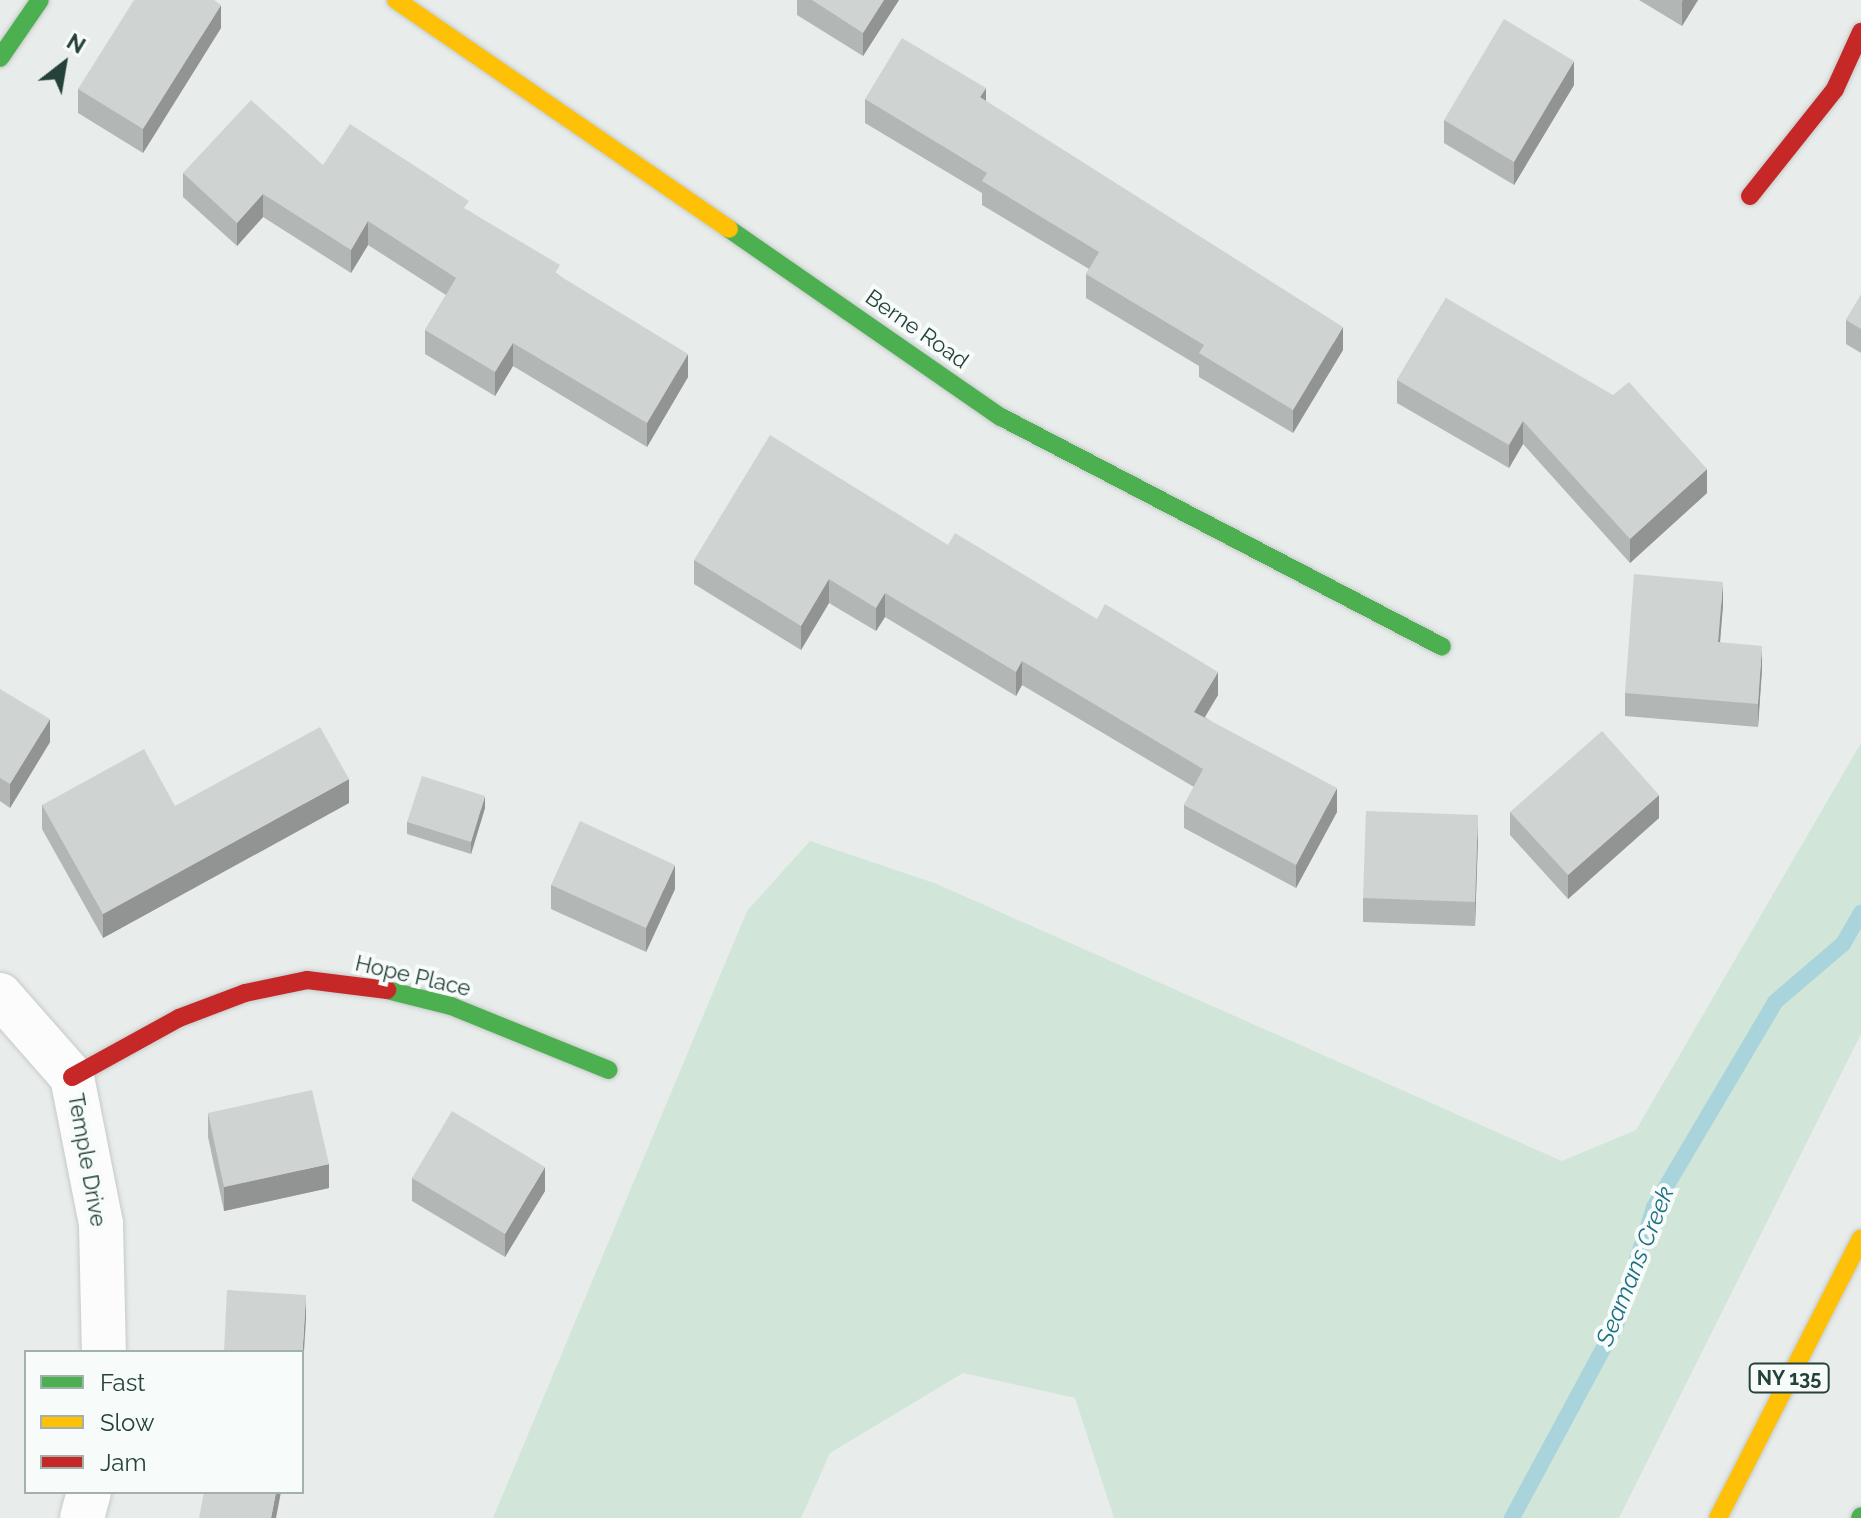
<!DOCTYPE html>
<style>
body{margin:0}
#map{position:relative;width:1861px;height:1518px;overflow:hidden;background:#e8edeb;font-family:Raleway,sans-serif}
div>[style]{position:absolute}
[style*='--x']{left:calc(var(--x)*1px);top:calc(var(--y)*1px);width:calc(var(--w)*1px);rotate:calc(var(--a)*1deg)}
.green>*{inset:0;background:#d1e6d8}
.stream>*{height:16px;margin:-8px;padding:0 8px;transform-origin:8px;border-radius:8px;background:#a9d4db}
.roads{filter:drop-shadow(0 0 2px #c5cac8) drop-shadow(0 0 2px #c5cac8)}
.street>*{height:44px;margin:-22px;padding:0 22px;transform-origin:22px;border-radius:22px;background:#fcfcfc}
.fast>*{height:18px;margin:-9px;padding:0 9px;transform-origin:9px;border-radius:9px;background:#4caf50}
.slow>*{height:18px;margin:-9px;padding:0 9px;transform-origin:9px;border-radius:9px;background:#ffc107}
.jam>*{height:18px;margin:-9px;padding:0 9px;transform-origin:9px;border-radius:9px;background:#c62828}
.wall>*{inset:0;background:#b2b6b5}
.shaded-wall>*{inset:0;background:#919493}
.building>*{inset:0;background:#cfd4d2}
span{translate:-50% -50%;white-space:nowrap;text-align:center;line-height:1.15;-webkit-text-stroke:8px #f7fbf9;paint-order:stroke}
.shield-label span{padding:2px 6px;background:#f7fbf9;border:2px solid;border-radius:6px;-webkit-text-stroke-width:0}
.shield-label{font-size:20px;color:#24423a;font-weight:700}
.street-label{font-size:22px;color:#24423a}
.water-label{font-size:24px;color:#1c6f80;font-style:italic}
.legend{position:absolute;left:24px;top:1350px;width:280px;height:144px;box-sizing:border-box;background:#f7fbf9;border:2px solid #a3b1ad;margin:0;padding:10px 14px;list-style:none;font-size:24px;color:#24423a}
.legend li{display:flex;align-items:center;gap:16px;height:40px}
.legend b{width:40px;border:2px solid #a3b1ad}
.north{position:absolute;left:24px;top:24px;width:80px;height:80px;-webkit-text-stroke:6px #f7fbf9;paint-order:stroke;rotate:31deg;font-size:22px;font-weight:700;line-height:32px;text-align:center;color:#24423a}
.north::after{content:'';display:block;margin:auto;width:28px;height:36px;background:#24423a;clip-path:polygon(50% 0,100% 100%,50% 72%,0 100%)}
</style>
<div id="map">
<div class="green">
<i style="clip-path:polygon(1861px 743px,1861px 1034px,1619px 1518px,1114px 1518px,1075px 1398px,963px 1373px,830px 1453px,801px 1518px,493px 1518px,747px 911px,810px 841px,937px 884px,1562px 1161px,1636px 1130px)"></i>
</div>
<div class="stream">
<i style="--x:1512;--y:1518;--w:219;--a:-61.7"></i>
<i style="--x:1616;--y:1325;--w:124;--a:-72.1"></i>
<i style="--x:1654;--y:1207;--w:238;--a:-59.4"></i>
<i style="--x:1775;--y:1002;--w:89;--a:-40.5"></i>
<i style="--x:1843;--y:944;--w:36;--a:-60"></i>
</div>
<div class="roads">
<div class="street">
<i style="--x:0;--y:995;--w:109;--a:48.7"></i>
<i style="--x:72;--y:1077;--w:150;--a:78.8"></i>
<i style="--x:101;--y:1224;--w:128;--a:88.7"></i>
<i style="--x:82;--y:1518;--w:27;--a:-75"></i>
</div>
<div class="fast">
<i style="--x:0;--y:58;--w:70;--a:-55.4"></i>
<i style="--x:729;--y:229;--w:331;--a:34.7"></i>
<i style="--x:1001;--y:417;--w:497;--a:27.5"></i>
<i style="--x:387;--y:990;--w:66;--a:14"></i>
<i style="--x:451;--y:1006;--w:170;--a:22.1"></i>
<i style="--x:1860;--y:1518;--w:2;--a:-63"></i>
</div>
<div class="slow">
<i style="--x:396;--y:0;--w:404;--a:34.5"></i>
<i style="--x:1718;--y:1518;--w:314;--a:-62.9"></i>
</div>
<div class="jam">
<i style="--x:1750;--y:196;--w:137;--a:-51.5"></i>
<i style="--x:1835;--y:89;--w:63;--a:-65.5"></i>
<i style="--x:72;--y:1077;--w:122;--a:-28.9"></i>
<i style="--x:179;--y:1018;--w:71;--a:-20.7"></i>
<i style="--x:245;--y:993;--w:63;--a:-11.8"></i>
<i style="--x:307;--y:980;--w:81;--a:7.1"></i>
</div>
</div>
<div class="wall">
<i style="clip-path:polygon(797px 0,899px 0,863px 56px,797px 15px)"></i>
<i style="clip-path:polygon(1639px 0,1698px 0,1682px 26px)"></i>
<i style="clip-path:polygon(221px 28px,143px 153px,78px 113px,78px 89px)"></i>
<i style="clip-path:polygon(1574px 85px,1514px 185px,1444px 143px,1444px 120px)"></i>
<i style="clip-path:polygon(865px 99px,986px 101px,1343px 350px,1293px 433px,1199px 377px,1199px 366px,1086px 298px,1086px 274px,1089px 269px,982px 205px,982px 193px,865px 123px)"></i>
<i style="clip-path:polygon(323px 165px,469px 211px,560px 276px,688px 377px,647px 447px,513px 366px,495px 396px,425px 354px,425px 330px,446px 295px,368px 245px,351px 273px,263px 217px,237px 246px,183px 197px,183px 173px)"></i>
<i style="clip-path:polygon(1861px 295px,1861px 353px,1846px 344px,1846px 320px)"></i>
<i style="clip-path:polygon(1446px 298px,1707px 493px,1630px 563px,1523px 444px,1509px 468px,1397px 403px,1397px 380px)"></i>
<i style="clip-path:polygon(948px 545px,1218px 695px,1205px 717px,1337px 812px,1296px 888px,1184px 828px,1184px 805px,1194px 787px,1022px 685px,1016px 696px,885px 617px,876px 631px,829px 603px,801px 650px,694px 584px,694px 560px)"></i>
<i style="clip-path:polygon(1723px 605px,1720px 642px,1762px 669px,1758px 727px,1625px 716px,1625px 693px)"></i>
<i style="clip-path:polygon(0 689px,50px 742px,10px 808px,0 801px)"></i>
<i style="clip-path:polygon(349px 803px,103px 938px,42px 829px,42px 805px,175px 806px)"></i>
<i style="clip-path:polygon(485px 808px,471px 854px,407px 834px,407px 822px)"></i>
<i style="clip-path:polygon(1510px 812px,1659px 818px,1568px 899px,1510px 835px)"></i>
<i style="clip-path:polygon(1478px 838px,1475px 926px,1363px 922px,1363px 898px)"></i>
<i style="clip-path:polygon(551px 885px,675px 889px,646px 952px,551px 909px)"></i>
<i style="clip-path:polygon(208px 1113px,329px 1188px,224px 1211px,208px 1137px)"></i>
<i style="clip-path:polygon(412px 1178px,545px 1191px,505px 1257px,412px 1201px)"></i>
</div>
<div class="shaded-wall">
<i style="clip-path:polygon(884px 0,899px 0,863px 56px,863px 33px)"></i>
<i style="clip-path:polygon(1683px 0,1698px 0,1682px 26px,1682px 2px)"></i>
<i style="clip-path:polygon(221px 5px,221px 28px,143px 153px,143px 129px)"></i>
<i style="clip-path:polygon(1574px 61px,1574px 85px,1514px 185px,1514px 162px)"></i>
<i style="clip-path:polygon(986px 88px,986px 111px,980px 97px)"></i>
<i style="clip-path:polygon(263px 194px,263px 217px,237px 246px,237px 223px)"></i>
<i style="clip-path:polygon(368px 221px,368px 245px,351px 273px,351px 250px)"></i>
<i style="clip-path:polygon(1343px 327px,1343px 350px,1293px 433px,1293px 410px)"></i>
<i style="clip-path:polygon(513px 343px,513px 366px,495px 396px,495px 372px)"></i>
<i style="clip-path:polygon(688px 354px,688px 377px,647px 447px,647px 423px)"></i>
<i style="clip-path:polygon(1523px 421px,1523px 444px,1509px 468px,1509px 445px)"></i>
<i style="clip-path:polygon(1707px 469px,1707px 493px,1630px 563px,1630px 539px)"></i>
<i style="clip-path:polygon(829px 579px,829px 603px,801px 650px,801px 626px)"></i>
<i style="clip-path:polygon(1723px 582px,1723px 605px,1718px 666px,1718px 642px)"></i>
<i style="clip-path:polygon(885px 593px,885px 617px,876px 631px,876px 608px)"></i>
<i style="clip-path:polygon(1762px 646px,1762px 669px,1758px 727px,1758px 704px)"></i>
<i style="clip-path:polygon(1022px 661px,1022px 685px,1016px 696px,1016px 672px)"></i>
<i style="clip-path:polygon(1218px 672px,1218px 695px,1194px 735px,1194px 712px)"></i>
<i style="clip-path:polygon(50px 719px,50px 742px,10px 808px,10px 784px)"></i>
<i style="clip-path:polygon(349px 779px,349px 803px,103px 938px,103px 914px)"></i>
<i style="clip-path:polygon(1337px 788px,1337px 812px,1296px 888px,1296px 865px)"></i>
<i style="clip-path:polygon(1659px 795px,1659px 818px,1568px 899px,1568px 875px)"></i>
<i style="clip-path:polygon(485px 796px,485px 808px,471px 854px,471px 842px)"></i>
<i style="clip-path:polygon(1478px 815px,1478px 838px,1475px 926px,1475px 902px)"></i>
<i style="clip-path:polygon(675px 865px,675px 889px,646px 952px,646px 928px)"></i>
<i style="clip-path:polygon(329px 1164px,329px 1188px,224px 1211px,224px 1187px)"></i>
<i style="clip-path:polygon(545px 1167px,545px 1191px,505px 1257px,505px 1234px)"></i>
<i style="clip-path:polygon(306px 1295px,306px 1319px,302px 1384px,302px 1360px)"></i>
<i style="clip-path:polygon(276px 1492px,281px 1492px,276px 1518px,271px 1518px)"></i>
</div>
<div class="building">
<i style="clip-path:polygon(134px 0,214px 0,221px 5px,143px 129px,78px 89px)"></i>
<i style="clip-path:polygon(812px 0,884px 0,863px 33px)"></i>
<i style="clip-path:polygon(1504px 19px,1574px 61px,1514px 162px,1444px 120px)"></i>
<i style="clip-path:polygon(902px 38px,986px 88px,980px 97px,1343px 327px,1293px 410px,1199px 353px,1204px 345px,1086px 274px,1099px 252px,982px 181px,987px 173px,865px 99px)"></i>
<i style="clip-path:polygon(251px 100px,323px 165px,350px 124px,469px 201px,464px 208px,560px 265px,555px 273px,688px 354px,647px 423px,513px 343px,495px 372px,425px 330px,456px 278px,368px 221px,351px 250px,263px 194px,237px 223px,183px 173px)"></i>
<i style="clip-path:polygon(1861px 295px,1861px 329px,1846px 320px)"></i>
<i style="clip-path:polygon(1446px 298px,1613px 395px,1629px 382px,1707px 469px,1630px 539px,1523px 421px,1509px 445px,1397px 380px)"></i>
<i style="clip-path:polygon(770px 435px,948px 545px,955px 533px,1097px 619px,1105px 604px,1218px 672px,1194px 712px,1337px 788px,1296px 865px,1184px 805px,1203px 769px,1022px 661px,1016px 672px,885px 593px,876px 608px,829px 579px,801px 626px,694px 560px)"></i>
<i style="clip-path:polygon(1634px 574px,1723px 582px,1718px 642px,1762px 646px,1758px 704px,1625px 693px)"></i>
<i style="clip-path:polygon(0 689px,50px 719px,10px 784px,0 778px)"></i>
<i style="clip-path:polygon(320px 727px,349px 779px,103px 914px,42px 805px,144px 749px,175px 806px)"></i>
<i style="clip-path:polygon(1602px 731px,1659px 795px,1568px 875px,1510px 812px)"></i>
<i style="clip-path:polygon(422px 776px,485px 796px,471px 842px,407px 822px)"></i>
<i style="clip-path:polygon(1366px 811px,1478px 815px,1475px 902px,1363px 898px)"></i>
<i style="clip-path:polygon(580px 821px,675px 865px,646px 928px,551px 885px)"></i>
<i style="clip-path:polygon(312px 1090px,329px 1164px,224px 1187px,208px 1113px)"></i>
<i style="clip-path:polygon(452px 1111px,545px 1167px,505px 1234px,412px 1178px)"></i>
<i style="clip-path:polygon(227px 1290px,306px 1295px,302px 1360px,302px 1352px,224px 1352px)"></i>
<i style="clip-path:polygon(204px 1492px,276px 1492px,271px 1518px,199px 1518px)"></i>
</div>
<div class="shield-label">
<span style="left:1789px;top:1378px">NY 135</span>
</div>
<div class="street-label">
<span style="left:917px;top:329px;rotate:35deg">Berne Road</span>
<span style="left:413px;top:976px;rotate:13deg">Hope Place</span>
<span style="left:87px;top:1160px;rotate:80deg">Temple Drive</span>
</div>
<div class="water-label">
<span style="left:1635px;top:1266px;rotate:-68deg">Seamans Creek</span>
</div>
<ul class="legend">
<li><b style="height:10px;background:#4caf50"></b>Fast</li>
<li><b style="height:10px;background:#ffc107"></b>Slow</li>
<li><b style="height:10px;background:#c62828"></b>Jam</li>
</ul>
<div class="north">N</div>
</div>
